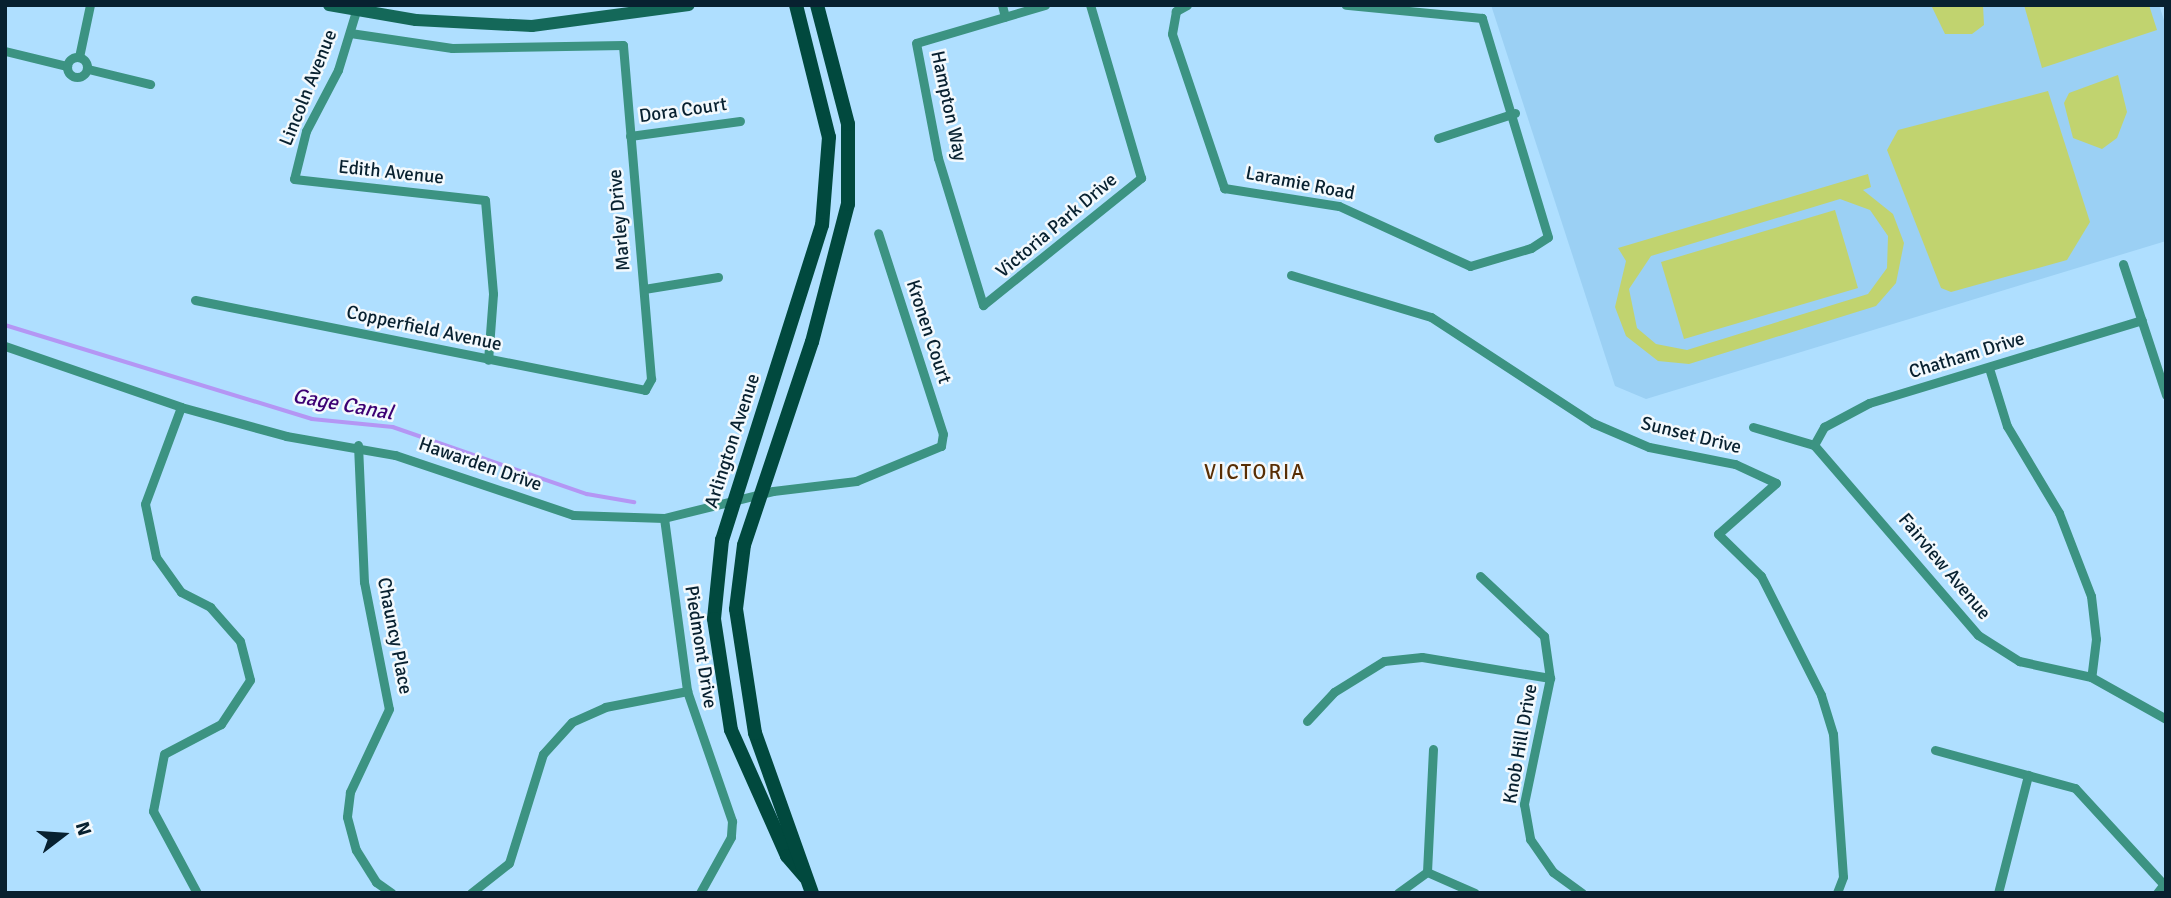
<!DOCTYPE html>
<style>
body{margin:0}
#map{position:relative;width:2171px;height:898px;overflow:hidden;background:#afdfff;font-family:Signika,sans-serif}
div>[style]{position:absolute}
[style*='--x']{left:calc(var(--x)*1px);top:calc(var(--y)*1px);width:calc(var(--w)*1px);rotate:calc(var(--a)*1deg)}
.built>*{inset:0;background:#9bd0f4}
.green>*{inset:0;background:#c1d36f}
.stream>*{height:3.5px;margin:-1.75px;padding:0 1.75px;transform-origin:1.75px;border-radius:1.75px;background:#b496f4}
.minor>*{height:9px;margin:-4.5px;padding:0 4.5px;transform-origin:4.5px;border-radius:4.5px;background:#3c9382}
.minor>.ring{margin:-4.5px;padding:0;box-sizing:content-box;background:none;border:9px solid #3c9382;border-radius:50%}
.secondary>*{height:12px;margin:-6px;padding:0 6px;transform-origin:6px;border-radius:6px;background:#146859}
.primary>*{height:14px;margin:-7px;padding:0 7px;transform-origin:7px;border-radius:7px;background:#01493e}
span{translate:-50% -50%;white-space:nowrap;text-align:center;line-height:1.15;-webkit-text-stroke:5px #f3f9fd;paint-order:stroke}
.street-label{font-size:19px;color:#082130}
.water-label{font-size:21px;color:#3c0073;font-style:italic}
.neighbourhood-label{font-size:21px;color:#582e04;letter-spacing:2px}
.frame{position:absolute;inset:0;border:7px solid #082130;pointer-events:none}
.north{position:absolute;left:28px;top:800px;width:70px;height:70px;-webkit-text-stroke:5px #f3f9fd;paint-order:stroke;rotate:73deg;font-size:19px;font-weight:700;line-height:28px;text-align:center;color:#082130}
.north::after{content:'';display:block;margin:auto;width:24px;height:32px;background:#082130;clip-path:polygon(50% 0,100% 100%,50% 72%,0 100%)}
</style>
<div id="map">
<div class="built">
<i style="clip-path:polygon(1491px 5px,2159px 5px,2166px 26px,2166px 241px,1646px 399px,1615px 386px)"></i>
</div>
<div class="green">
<i style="clip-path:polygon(1931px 5px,1983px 5px,1984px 25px,1972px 34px,1945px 34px)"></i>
<i style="clip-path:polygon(2024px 5px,2149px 5px,2157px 30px,2042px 68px)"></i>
<i style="clip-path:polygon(2118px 75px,2127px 112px,2117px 138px,2102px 149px,2073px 138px,2064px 103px,2069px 93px)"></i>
<i style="clip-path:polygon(2048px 91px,2090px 222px,2067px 260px,1951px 292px,1941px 288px,1887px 150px,1898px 130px)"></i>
<i style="clip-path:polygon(evenodd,1868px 174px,1871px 187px,1863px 190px,1893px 214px,1904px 243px,1896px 283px,1876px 306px,1689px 364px,1658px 361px,1626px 336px,1615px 307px,1626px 261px,1618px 248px,1868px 174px,1840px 199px,1870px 210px,1888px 236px,1887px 268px,1868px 294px,1687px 350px,1656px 344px,1637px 328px,1629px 289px,1651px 256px,1840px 199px)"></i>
<i style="clip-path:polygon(1835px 210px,1858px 288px,1684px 339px,1661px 262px)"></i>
</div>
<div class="stream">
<i style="--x:5;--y:325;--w:321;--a:17"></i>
<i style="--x:312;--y:419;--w:81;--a:5.6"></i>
<i style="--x:393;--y:427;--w:205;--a:19.1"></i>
<i style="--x:587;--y:494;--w:48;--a:9.7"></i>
</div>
<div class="minor">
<i style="--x:1002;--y:5;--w:12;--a:76"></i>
<i style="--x:1045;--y:5;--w:134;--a:163.6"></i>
<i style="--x:916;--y:43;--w:117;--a:79.2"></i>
<i style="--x:938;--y:158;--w:154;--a:73"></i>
<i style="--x:983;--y:305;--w:203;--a:-38.8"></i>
<i style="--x:1141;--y:178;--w:180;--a:-106.4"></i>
<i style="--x:1187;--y:5;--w:13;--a:151"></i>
<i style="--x:1176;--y:11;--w:23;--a:100"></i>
<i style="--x:1172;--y:34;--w:163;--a:71.3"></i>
<i style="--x:1224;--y:188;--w:116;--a:8.9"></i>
<i style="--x:1339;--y:206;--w:144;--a:24.6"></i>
<i style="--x:1470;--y:266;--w:64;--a:-16.4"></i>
<i style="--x:1531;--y:248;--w:20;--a:-33"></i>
<i style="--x:1548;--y:237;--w:229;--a:-106.8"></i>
<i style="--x:1482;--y:18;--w:137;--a:-174.5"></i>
<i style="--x:356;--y:11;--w:62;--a:107"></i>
<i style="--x:338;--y:70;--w:69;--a:117.7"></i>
<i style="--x:306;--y:131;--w:49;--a:104"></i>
<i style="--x:294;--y:179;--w:192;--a:6.3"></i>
<i style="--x:485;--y:200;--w:94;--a:85.1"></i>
<i style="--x:493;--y:294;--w:66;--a:94.3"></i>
<i style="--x:5;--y:51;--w:64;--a:13.6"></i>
<i class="ring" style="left:67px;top:57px;width:11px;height:11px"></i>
<i style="--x:79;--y:57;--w:53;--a:-78.1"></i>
<i style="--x:88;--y:69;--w:64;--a:13.6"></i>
<i style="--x:630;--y:136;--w:111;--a:-7.8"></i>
<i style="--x:1438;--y:138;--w:81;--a:-18"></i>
<i style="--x:2123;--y:264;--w:138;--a:71.8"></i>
<i style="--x:1291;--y:275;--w:146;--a:16.7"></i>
<i style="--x:1431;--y:317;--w:194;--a:33.2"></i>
<i style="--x:1593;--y:423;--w:61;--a:23.2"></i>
<i style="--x:1649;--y:447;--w:88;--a:11.2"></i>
<i style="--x:1735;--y:464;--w:45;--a:24.9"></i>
<i style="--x:1776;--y:483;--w:77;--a:138.7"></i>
<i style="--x:1718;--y:534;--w:60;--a:44.3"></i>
<i style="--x:1761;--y:576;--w:133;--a:63.2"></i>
<i style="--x:1821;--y:695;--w:41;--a:72.9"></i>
<i style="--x:1833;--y:734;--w:143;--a:86"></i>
<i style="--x:1843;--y:877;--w:17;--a:111"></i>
<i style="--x:644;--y:289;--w:75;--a:-9.2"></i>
<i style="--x:195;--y:300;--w:459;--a:11.3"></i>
<i style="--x:645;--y:390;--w:13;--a:-61"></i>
<i style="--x:651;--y:379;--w:335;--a:-94.8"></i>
<i style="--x:623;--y:45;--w:171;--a:179"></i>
<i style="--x:452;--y:48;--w:103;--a:-171.6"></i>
<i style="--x:5;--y:346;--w:186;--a:19.1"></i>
<i style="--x:181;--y:407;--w:109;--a:15.4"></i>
<i style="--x:286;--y:436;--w:111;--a:9.9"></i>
<i style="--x:395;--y:455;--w:188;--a:18.6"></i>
<i style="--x:573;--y:515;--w:91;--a:1.9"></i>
<i style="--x:664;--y:518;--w:112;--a:-13.9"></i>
<i style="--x:773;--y:491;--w:84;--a:-6.9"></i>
<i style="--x:856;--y:481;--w:92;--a:-22.4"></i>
<i style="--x:941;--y:446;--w:12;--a:-81"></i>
<i style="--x:943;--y:434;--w:211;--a:-107.9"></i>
<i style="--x:1989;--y:368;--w:61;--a:72.8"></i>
<i style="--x:2007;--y:426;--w:101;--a:59.1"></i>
<i style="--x:2059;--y:513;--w:89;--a:68.9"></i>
<i style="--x:2091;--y:596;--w:43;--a:83.4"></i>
<i style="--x:2096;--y:639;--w:38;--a:97"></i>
<i style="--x:181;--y:407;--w:103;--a:110.4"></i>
<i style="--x:145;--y:504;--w:54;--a:78.3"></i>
<i style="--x:156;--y:557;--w:43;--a:54.5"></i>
<i style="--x:181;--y:592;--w:33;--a:27"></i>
<i style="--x:210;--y:607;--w:45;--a:48.6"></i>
<i style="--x:240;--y:641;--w:40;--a:75.6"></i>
<i style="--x:250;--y:680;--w:53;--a:123.4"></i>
<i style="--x:221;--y:724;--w:64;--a:152.2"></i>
<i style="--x:164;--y:754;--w:58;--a:100.9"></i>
<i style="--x:153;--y:811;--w:93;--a:61.8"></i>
<i style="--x:1753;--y:427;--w:64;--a:16.4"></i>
<i style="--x:1814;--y:445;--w:251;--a:49.2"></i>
<i style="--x:1978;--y:635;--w:49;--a:32.4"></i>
<i style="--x:2019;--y:661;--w:74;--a:12.5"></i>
<i style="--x:2091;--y:677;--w:86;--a:29.2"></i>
<i style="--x:358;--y:445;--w:137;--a:87.5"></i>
<i style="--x:364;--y:582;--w:129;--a:78.9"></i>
<i style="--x:389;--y:709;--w:92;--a:115.2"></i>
<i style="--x:350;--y:792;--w:25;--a:97"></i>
<i style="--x:347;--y:817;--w:34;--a:75"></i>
<i style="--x:356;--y:850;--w:38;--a:58"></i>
<i style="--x:376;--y:882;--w:19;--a:35"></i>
<i style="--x:1814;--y:445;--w:21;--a:-61"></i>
<i style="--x:1824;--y:427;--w:51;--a:-28.1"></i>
<i style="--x:1869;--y:403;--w:285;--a:-16.9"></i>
<i style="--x:664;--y:518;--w:175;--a:82.4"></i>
<i style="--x:687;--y:691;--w:138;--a:70.9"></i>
<i style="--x:732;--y:821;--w:16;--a:94"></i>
<i style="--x:731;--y:837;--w:64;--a:119"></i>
<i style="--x:1480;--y:576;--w:88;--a:43.2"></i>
<i style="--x:1544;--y:636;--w:42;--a:81.9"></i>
<i style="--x:1307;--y:721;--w:40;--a:-47"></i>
<i style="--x:1334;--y:692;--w:59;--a:-31.8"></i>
<i style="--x:1384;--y:661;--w:38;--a:-6"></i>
<i style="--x:1422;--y:657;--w:130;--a:9.3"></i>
<i style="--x:1550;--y:678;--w:129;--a:101.7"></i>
<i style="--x:1524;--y:804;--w:36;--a:80"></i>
<i style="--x:1530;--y:839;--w:40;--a:55.1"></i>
<i style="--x:1553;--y:872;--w:36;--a:36"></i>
<i style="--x:1433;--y:749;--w:123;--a:92.8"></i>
<i style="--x:1427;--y:872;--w:52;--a:23.6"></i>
<i style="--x:1935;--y:750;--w:145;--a:15.2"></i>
<i style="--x:2075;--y:788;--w:134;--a:47.4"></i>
<i style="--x:471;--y:893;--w:48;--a:-38.3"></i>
<i style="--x:509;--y:863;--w:114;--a:-72.7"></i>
<i style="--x:543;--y:754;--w:43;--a:-47.8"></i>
<i style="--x:572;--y:722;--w:36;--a:-24"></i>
<i style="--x:605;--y:707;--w:84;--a:-11"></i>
<i style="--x:1398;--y:893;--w:36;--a:-36"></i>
<i style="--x:1998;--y:893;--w:122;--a:-75.7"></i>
<i style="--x:2157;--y:893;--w:11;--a:-52"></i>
</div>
<div class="secondary">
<i style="--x:329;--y:5;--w:88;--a:9.8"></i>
<i style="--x:416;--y:20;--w:116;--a:3"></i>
<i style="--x:532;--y:26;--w:158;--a:-7.6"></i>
</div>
<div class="primary">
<i style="--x:796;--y:5;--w:136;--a:76"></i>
<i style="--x:829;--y:137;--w:88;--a:94.5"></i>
<i style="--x:822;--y:225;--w:330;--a:107.6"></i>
<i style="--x:722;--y:540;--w:79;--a:95.8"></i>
<i style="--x:714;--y:619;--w:112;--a:81.3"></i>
<i style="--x:731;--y:730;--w:138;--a:66"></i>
<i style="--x:787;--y:856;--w:28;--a:49"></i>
<i style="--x:812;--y:893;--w:170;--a:-109.6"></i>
<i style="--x:755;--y:733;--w:125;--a:-98.7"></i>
<i style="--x:736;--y:609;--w:64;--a:-82.9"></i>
<i style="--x:744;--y:545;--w:214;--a:-71.5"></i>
<i style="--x:812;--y:342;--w:143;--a:-75.4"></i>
<i style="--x:848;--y:204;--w:80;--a:-90"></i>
<i style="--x:848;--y:124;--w:123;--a:-104.6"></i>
</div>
<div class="street-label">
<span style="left:309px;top:88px;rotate:-68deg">Lincoln Avenue</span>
<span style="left:948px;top:106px;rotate:78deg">Hampton Way</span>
<span style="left:683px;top:111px;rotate:-8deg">Dora Court</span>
<span style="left:391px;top:173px;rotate:6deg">Edith Avenue</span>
<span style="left:1300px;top:184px;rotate:11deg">Laramie Road</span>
<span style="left:620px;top:220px;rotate:-95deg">Marley Drive</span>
<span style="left:1057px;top:226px;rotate:-40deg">Victoria Park Drive</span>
<span style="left:424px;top:329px;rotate:12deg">Copperfield Avenue</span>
<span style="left:928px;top:332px;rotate:72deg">Kronen Court</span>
<span style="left:1967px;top:356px;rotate:-17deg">Chatham Drive</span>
<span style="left:1691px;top:436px;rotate:14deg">Sunset Drive</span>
<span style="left:733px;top:441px;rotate:-72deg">Arlington Avenue</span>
<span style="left:480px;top:465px;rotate:19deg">Hawarden Drive</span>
<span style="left:1944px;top:567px;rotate:50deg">Fairview Avenue</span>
<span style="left:394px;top:636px;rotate:79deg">Chauncy Place</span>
<span style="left:700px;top:647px;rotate:81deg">Piedmont Drive</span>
<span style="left:1521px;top:744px;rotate:-80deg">Knob Hill Drive</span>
</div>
<div class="water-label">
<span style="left:343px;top:404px;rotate:10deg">Gage Canal</span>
</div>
<div class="neighbourhood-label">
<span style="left:1255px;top:472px">VICTORIA</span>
</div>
<div class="frame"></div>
<div class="north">N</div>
</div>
